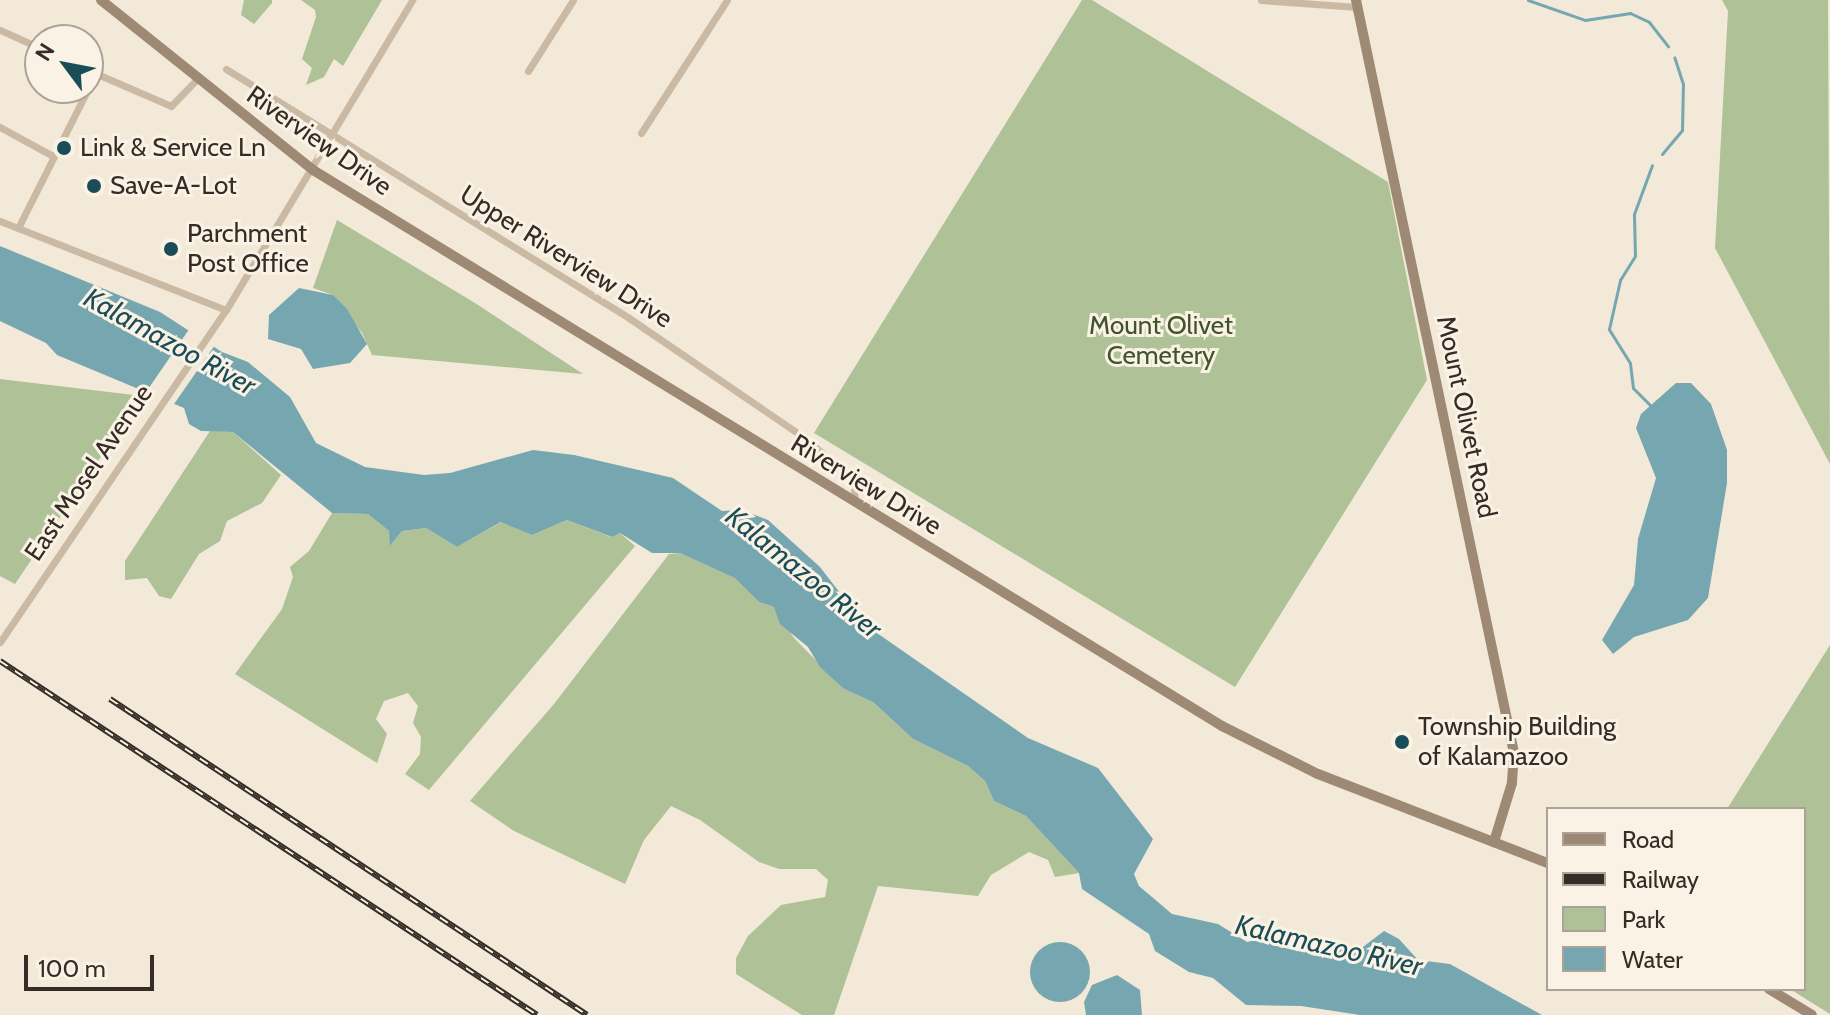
<!DOCTYPE html>
<html>
<head>
<meta charset="utf-8">
<style>
	body { margin:0 }
	#map { position:relative; width:1830px; height:1015px; overflow:hidden; background:#f2e9d8; font-family:Cabin,sans-serif }
	div>[style] { position:absolute }
	.green>* { inset:0; background:#aec197 }
	.water>* { inset:0; background:#76a7b0 }
	.round { border-radius:50% }
	.pier>* { inset:0; background:#f2e9d8 }
	.stream>* { height:3px; margin:-1.5px; padding:0 1.5px; transform-origin:1.5px; border-radius:1.5px; background:#76a7b0 }
	.street>* { height:7px; margin:-3.5px; padding:0 3.5px; transform-origin:3.5px; border-radius:3.5px; background:#cabaa3 }
	.secondary>* { height:10px; margin:-5px; padding:0 5px; transform-origin:5px; border-radius:5px; background:#9e8975 }
	.rail>* { height:6px; margin-top:-3px; transform-origin:0; background:repeating-linear-gradient(90deg,#faf2e4 0 9px,#352c26 0 18px); box-sizing:border-box; border-block:2px solid #352c26 }
	.dots>* { width:22px; height:22px; translate:-50% -50%; box-sizing:border-box; border:4px solid #faf2e4; border-radius:50% }
	span { translate:-50% -50%; white-space:nowrap; text-align:center; line-height:1.15; -webkit-text-stroke:6px #faf2e4; paint-order:stroke }
	.street-label { font-size:26px; color:#352c26 }
	.poi-label { font-size:26px; color:#352c26 }
	.left { translate:0 -50%; text-align:left }
	.park-label { font-size:26px; color:#3f5428 }
	.water-label { font-size:28px; color:#1a4d58; font-style:italic }
	.legend { position:absolute; left:1546px; top:807px; width:260px; height:184px; box-sizing:border-box; background:#faf2e4; border:2px solid #aba398; margin:0; padding:10px 14px; list-style:none; font-size:24px; color:#352c26 }
	.legend li { display:flex; align-items:center; gap:16px; height:40px }
	.legend b { width:40px; border:2px solid #aba398 }
	.north { position:absolute; left:24px; top:24px; width:80px; height:80px; box-sizing:border-box; background:#faf2e4; border:2px solid #aba398; border-radius:50%; rotate:302deg; font-size:22px; font-weight:700; line-height:32px; text-align:center; color:#352c26 }
	.north::after { content:''; display:block; margin:auto; width:28px; height:36px; background:#1a4d58; clip-path:polygon(50% 0,100% 100%,50% 72%,0 100%) }
	.scale { position:absolute; left:24px; top:955px; width:130px; height:36px; box-sizing:border-box; border:4px solid #352c26; border-top:0; padding-left:10px; font-size:24px; line-height:28px; white-space:nowrap; color:#352c26; -webkit-text-stroke:6px #faf2e4; paint-order:stroke }
</style>
</head>
<body>
<div id="map">
	<div class="green">
		<i style="clip-path:polygon(244px 0,272px 0,272px 3px,254px 24px,241px 15px)"></i>
		<i style="clip-path:polygon(301px 0,382px 0,343px 66px,334px 59px,324px 77px,306px 85px,312px 68px,302px 59px,316px 17px,315px 10px)"></i>
		<i style="clip-path:polygon(1082px 0,1092px 0,1388px 182px,1427px 380px,1235px 687px,814px 433px)"></i>
		<i style="clip-path:polygon(1722px 0,1828px 0,1830px 464px,1715px 248px,1728px 11px)"></i>
		<i style="clip-path:polygon(337px 220px,475px 303px,583px 374px,372px 355px,362px 333px,333px 295px,313px 288px)"></i>
		<i style="clip-path:polygon(0 379px,142px 396px,15px 584px,0 576px)"></i>
		<i style="clip-path:polygon(210px 431px,233px 432px,281px 475px,262px 503px,227px 521px,220px 541px,199px 554px,171px 599px,159px 596px,147px 578px,125px 580px,125px 561px)"></i>
		<i style="clip-path:polygon(332px 513px,368px 514px,389px 531px,391px 545px,402px 531px,426px 528px,457px 547px,502px 522px,532px 535px,567px 520px,611px 537px,620px 533px,635px 546px,429px 790px,405px 774px,420px 754px,421px 737px,413px 723px,418px 706px,408px 693px,384px 701px,376px 719px,387px 734px,377px 763px,235px 674px,282px 609px,293px 577px,290px 567px,309px 551px)"></i>
		<i style="clip-path:polygon(680px 553px,736px 578px,759px 602px,774px 607px,794px 638px,844px 689px,873px 702px,913px 739px,968px 766px,985px 781px,994px 801px,1026px 816px,1079px 873px,1055px 877px,1048px 860px,1029px 852px,991px 875px,978px 896px,878px 886px,834px 1015px,802px 1015px,736px 974px,736px 958px,748px 936px,781px 905px,825px 897px,828px 880px,816px 869px,779px 869px,759px 862px,700px 820px,671px 806px,644px 840px,625px 884px,514px 831px,470px 801px,554px 704px,669px 554px)"></i>
		<i style="clip-path:polygon(1830px 645px,1830px 1014px,1790px 989px,1804px 989px,1804px 809px,1727px 809px)"></i>
	</div>
	<div class="water">
		<i style="clip-path:polygon(0 246px,160px 312px,222px 352px,248px 362px,290px 397px,316px 443px,365px 467px,424px 475px,450px 473px,533px 450px,574px 455px,673px 478px,722px 511px,742px 510px,768px 520px,820px 567px,864px 624px,1028px 738px,1098px 768px,1153px 839px,1134px 874px,1139px 886px,1172px 914px,1218px 924px,1247px 942px,1269px 937px,1287px 943px,1314px 956px,1346px 945px,1355px 953px,1384px 931px,1399px 939px,1418px 960px,1450px 964px,1542px 1015px,1360px 1015px,1301px 1006px,1246px 1005px,1213px 978px,1189px 972px,1155px 951px,1149px 934px,1082px 889px,1079px 873px,1026px 816px,994px 801px,985px 781px,968px 766px,913px 739px,873px 702px,844px 689px,820px 667px,808px 647px,780px 624px,774px 607px,759px 602px,735px 578px,680px 553px,652px 553px,620px 533px,612px 537px,567px 520px,532px 535px,501px 522px,457px 547px,426px 528px,402px 531px,390px 546px,389px 531px,368px 514px,332px 513px,233px 432px,201px 431px,189px 424px,184px 408px,57px 355px,46px 343px,0 321px)"></i>
		<i style="clip-path:polygon(299px 288px,333px 295px,347px 309px,367px 344px,350px 363px,313px 369px,301px 349px,268px 339px,269px 315px)"></i>
		<i style="clip-path:polygon(1676px 383px,1691px 383px,1711px 404px,1727px 450px,1727px 483px,1708px 598px,1688px 620px,1634px 637px,1613px 654px,1602px 640px,1634px 585px,1638px 539px,1656px 478px,1636px 428px,1641px 414px)"></i>
		<i class="round" style="left:1030px;top:942px;width:60px;height:60px"></i>
		<i style="clip-path:polygon(1117px 975px,1140px 990px,1142px 1015px,1086px 1015px,1084px 1002px,1092px 985px)"></i>
	</div>
	<div class="pier">
		<i style="clip-path:polygon(190px 328px,215px 345px,172px 407px,144px 395px)"></i>
	</div>
	<div class="stream">
		<i style="left:1528px;top:0;width:60px;rotate:19.3deg"></i>
		<i style="left:1585px;top:20px;width:46px;rotate:-8.8deg"></i>
		<i style="left:1630px;top:13px;width:21px;rotate:25deg"></i>
		<i style="left:1649px;top:22px;width:31px;rotate:52deg"></i>
		<i style="left:1662px;top:154px;width:31px;rotate:-50deg"></i>
		<i style="left:1682px;top:130px;width:46px;rotate:-88.8deg"></i>
		<i style="left:1683px;top:84px;width:28px;rotate:-108deg"></i>
		<i style="left:1650px;top:405px;width:24px;rotate:-135deg"></i>
		<i style="left:1633px;top:388px;width:25px;rotate:-97deg"></i>
		<i style="left:1630px;top:363px;width:40px;rotate:-122deg"></i>
		<i style="left:1609px;top:329px;width:50px;rotate:-77.3deg"></i>
		<i style="left:1620px;top:280px;width:28px;rotate:-58deg"></i>
		<i style="left:1635px;top:256px;width:42px;rotate:-91.4deg"></i>
		<i style="left:1634px;top:214px;width:52px;rotate:-69.8deg"></i>
	</div>
	<div class="street">
		<i style="left:1261px;top:0;width:96px;rotate:4.2deg"></i>
		<i style="left:0;top:30px;width:44px;rotate:24.2deg"></i>
		<i style="left:226px;top:69px;width:474px;rotate:31.7deg"></i>
		<i style="left:629px;top:318px;width:206px;rotate:34.3deg"></i>
		<i style="left:799px;top:434px;width:70px;rotate:39.2deg"></i>
		<i style="left:853px;top:478px;width:25px;rotate:85deg"></i>
		<i style="left:88px;top:70px;width:90px;rotate:23.4deg"></i>
		<i style="left:171px;top:106px;width:37px;rotate:-46deg"></i>
		<i style="left:528px;top:71px;width:84px;rotate:-57.6deg"></i>
		<i style="left:0;top:127px;width:60px;rotate:28.7deg"></i>
		<i style="left:641px;top:133px;width:158px;rotate:-57.1deg"></i>
		<i style="left:0;top:221px;width:243px;rotate:21.5deg"></i>
		<i style="left:18px;top:228px;width:174px;rotate:-63.3deg"></i>
		<i style="left:0;top:642px;width:402px;rotate:-55.8deg"></i>
		<i style="left:226px;top:310px;width:362px;rotate:-59deg"></i>
	</div>
	<div class="secondary">
		<i style="left:101px;top:0;width:272px;rotate:38.7deg"></i>
		<i style="left:313px;top:170px;width:1066px;rotate:31.45deg"></i>
		<i style="left:1222px;top:726px;width:107px;rotate:26.6deg"></i>
		<i style="left:1318px;top:774px;width:247px;rotate:21.2deg"></i>
		<i style="left:1356px;top:0;width:769px;rotate:78.15deg"></i>
		<i style="left:1514px;top:753px;width:30px;rotate:94deg"></i>
		<i style="left:1512px;top:783px;width:62px;rotate:107deg"></i>
		<i style="left:1769px;top:989px;width:50px;rotate:31.2deg"></i>
	</div>
	<div class="rail">
		<i style="left:0;top:661px;width:643px;rotate:33.39deg"></i>
		<i style="left:110px;top:699px;width:572px;rotate:33.52deg"></i>
	</div>
	<div class="dots">
		<i style="left:64px;top:148px;background:#1a4d58"></i>
		<i style="left:94px;top:186px;background:#1a4d58"></i>
		<i style="left:171px;top:249px;background:#1a4d58"></i>
		<i style="left:1402px;top:742px;background:#1a4d58"></i>
	</div>
	<div class="street-label">
		<span style="left:319px;top:141px;rotate:35deg">Riverview Drive</span>
		<span style="left:566px;top:257px;rotate:32deg">Upper Riverview Drive</span>
		<span style="left:1466px;top:417px;rotate:78deg">Mount Olivet Road</span>
		<span style="left:89px;top:473px;rotate:-56deg">East Mosel Avenue</span>
		<span style="left:866px;top:485px;rotate:31deg">Riverview Drive</span>
	</div>
	<div class="poi-label">
		<span class="left" style="left:80px;top:148px">Link &amp; Service Ln</span>
		<span class="left" style="left:110px;top:186px">Save-A-Lot</span>
		<span class="left" style="left:187px;top:249px">Parchment<br>Post Office</span>
		<span class="left" style="left:1418px;top:742px">Township Building<br>of Kalamazoo</span>
	</div>
	<div class="park-label">
		<span style="left:1161px;top:341px">Mount Olivet<br>Cemetery</span>
	</div>
	<div class="water-label">
		<span style="left:170px;top:341px;rotate:29deg">Kalamazoo River</span>
		<span style="left:804px;top:572px;rotate:39deg">Kalamazoo River</span>
		<span style="left:1329px;top:945px;rotate:13deg">Kalamazoo River</span>
	</div>
	<ul class="legend">
	<li><b style="height:10px;background:#9e8975"></b>Road</li>
	<li><b style="height:10px;background:#352c26"></b>Railway</li>
	<li><b style="height:22px;background:#aec197"></b>Park</li>
	<li><b style="height:22px;background:#76a7b0"></b>Water</li>
	</ul>
	<div class="north">N</div>
	<div class="scale">100 m</div>
</div>
</body>
</html>
